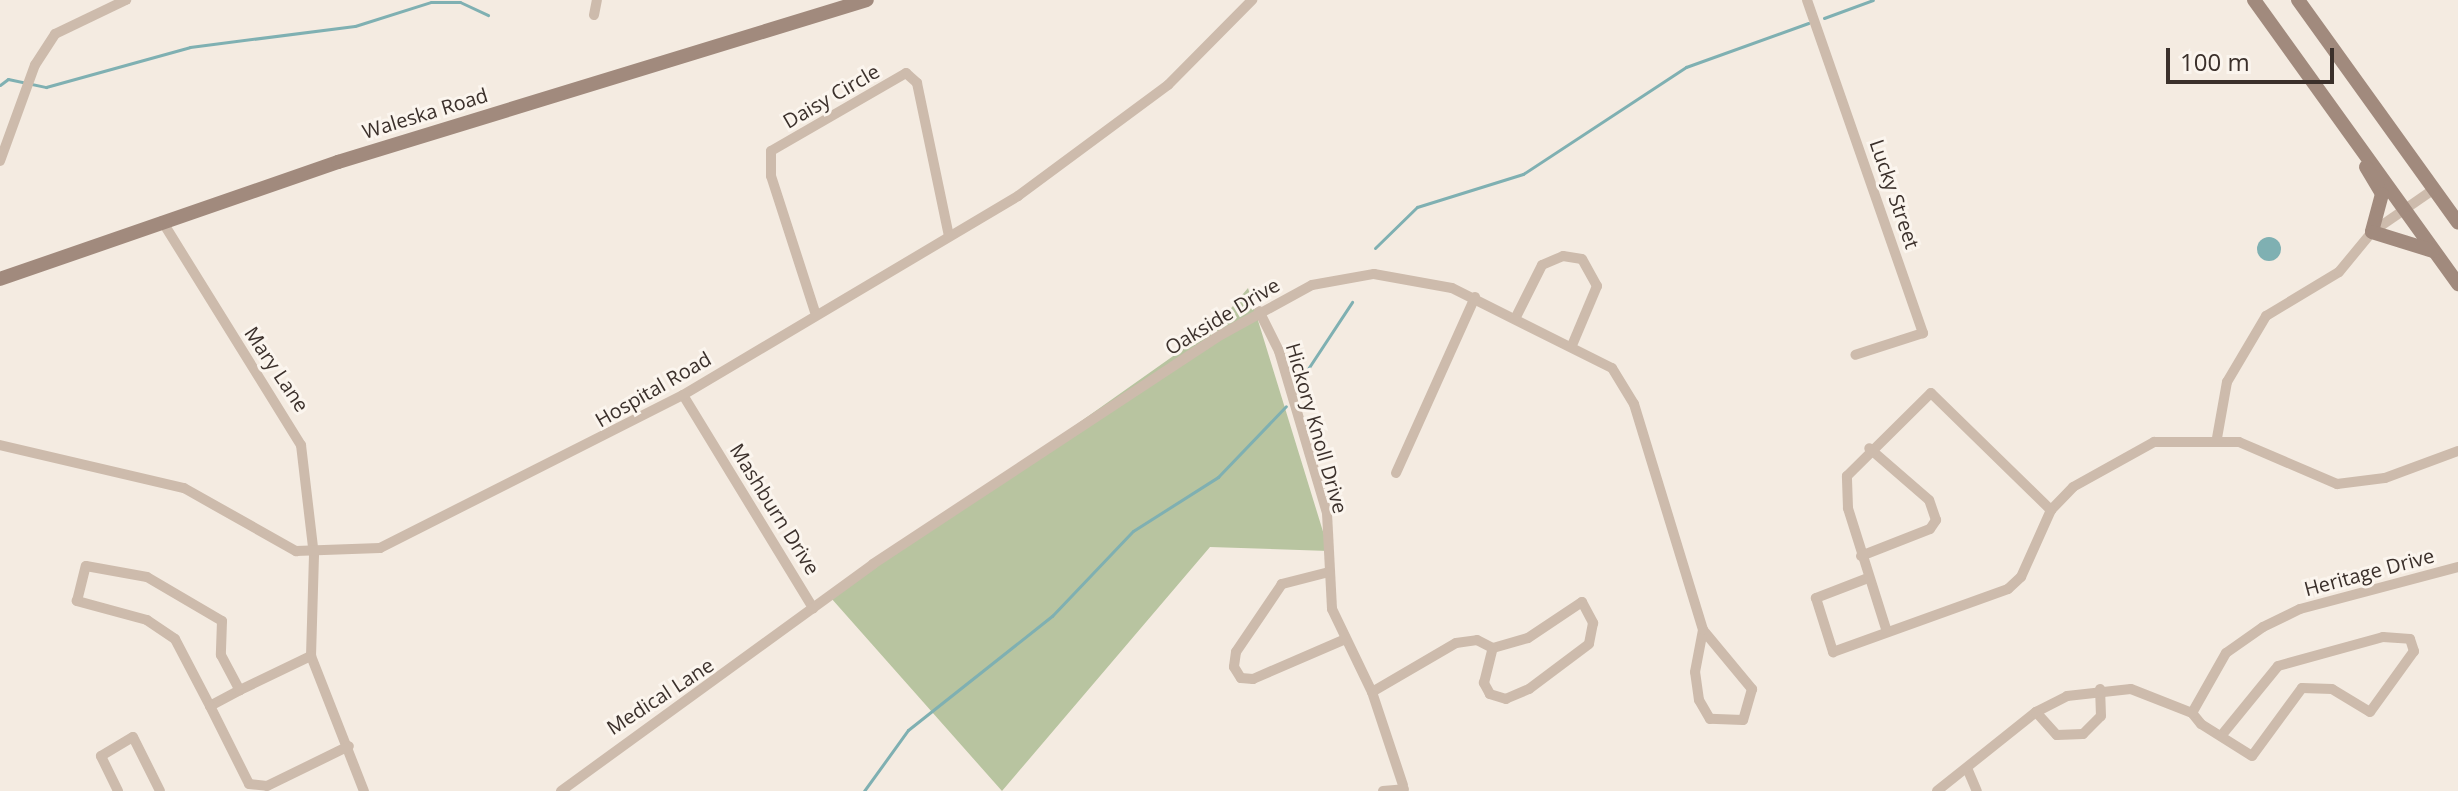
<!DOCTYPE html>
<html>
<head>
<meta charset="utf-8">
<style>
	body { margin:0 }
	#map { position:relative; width:2458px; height:791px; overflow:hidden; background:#f4ebe1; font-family:"Open Sans",sans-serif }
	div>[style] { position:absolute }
	.green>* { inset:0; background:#b8c4a0 }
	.water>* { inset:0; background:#7fb0b2 }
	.round { border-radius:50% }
	.stream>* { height:3px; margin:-1.5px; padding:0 1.5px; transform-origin:1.5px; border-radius:1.5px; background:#7fb0b2 }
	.street>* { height:10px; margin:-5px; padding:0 5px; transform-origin:5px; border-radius:5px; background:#cdbbac }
	.secondary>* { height:14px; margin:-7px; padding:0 7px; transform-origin:7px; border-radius:7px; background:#a18a7d }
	span { translate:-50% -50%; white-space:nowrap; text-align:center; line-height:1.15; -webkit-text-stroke:6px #fbf5ee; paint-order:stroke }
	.street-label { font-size:20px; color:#3b302b }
	.scale { position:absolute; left:2166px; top:48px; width:168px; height:36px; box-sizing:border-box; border:4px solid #3b302b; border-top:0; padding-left:10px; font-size:24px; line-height:28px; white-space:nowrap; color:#3b302b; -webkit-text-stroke:6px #fbf5ee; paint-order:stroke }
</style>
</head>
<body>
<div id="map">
	<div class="green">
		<i style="clip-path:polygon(1248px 288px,1329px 551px,1210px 547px,1002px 791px,831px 598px,1217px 325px)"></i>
	</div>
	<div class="water">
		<i class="round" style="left:2257px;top:237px;width:24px;height:24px"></i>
	</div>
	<div class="stream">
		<i style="left:1824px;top:18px;width:52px;rotate:-20.2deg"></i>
		<i style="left:0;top:85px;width:10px;rotate:-37deg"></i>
		<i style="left:8px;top:79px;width:39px;rotate:12deg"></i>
		<i style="left:46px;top:87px;width:149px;rotate:-15.5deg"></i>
		<i style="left:190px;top:47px;width:166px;rotate:-7.3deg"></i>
		<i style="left:355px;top:26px;width:80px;rotate:-17.5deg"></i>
		<i style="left:431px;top:2px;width:29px"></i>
		<i style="left:460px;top:2px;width:31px;rotate:25deg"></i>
		<i style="left:1375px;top:248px;width:59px;rotate:-44.3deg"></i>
		<i style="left:1417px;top:207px;width:111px;rotate:-17.3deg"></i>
		<i style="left:1523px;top:174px;width:195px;rotate:-33.3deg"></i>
		<i style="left:1686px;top:67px;width:130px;rotate:-19.8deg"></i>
		<i style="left:1296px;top:387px;width:102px;rotate:-56.6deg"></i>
		<i style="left:864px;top:791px;width:75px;rotate:-54.2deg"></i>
		<i style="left:908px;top:730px;width:184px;rotate:-38.4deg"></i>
		<i style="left:1052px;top:616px;width:117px;rotate:-46.4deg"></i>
		<i style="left:1133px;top:531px;width:101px;rotate:-32.4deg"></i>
		<i style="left:1218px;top:477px;width:98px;rotate:-46.2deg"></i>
	</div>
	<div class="street">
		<i style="left:1807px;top:0;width:353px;rotate:70.8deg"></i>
		<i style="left:1923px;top:333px;width:71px;rotate:162.1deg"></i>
		<i style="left:594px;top:15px;width:15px;rotate:-79deg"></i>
		<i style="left:0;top:161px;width:102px;rotate:-70deg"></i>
		<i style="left:35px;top:65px;width:37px;rotate:-57deg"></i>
		<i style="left:55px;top:34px;width:79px;rotate:-25.6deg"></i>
		<i style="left:162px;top:221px;width:264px;rotate:58.2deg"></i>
		<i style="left:301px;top:445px;width:111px;rotate:83.3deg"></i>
		<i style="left:314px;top:555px;width:101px;rotate:91.7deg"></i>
		<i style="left:311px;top:656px;width:145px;rotate:68.6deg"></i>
		<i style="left:1259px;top:311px;width:45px;rotate:63.4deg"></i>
		<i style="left:1279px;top:351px;width:169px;rotate:73.5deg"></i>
		<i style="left:1327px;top:513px;width:96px;rotate:87deg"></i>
		<i style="left:1332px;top:609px;width:92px;rotate:64.3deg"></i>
		<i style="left:1372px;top:692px;width:98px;rotate:71.6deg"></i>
		<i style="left:815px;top:312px;width:143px;rotate:-107.9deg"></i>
		<i style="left:771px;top:176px;width:25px;rotate:-90deg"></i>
		<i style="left:771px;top:151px;width:156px;rotate:-30deg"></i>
		<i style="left:906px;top:73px;width:15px;rotate:42deg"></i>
		<i style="left:917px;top:83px;width:156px;rotate:78.2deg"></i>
		<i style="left:1517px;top:315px;width:56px;rotate:-63.4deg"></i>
		<i style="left:1542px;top:265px;width:23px;rotate:-23deg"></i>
		<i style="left:1563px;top:256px;width:19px;rotate:9deg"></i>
		<i style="left:1582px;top:259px;width:31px;rotate:61deg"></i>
		<i style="left:1597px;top:286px;width:62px;rotate:112.8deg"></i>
		<i style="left:683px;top:395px;width:250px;rotate:58.6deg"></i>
		<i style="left:2217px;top:438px;width:57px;rotate:-79.9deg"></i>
		<i style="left:2227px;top:382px;width:77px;rotate:-59.4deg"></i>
		<i style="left:2266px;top:316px;width:85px;rotate:-31.1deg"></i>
		<i style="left:2339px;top:272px;width:52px;rotate:-50.5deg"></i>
		<i style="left:2372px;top:232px;width:75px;rotate:-34.7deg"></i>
		<i style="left:0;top:445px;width:189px;rotate:13.2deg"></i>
		<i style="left:184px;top:488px;width:129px;rotate:29.4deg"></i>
		<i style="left:296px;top:551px;width:84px;rotate:-2deg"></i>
		<i style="left:380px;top:548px;width:339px;rotate:-26.8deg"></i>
		<i style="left:683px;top:395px;width:390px;rotate:-30.7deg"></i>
		<i style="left:1018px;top:196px;width:187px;rotate:-36.5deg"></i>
		<i style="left:1168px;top:85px;width:120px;rotate:-45.3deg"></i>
		<i style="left:1396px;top:473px;width:193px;rotate:-65.8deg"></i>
		<i style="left:1861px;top:556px;width:74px;rotate:-21.4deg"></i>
		<i style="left:1930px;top:529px;width:11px;rotate:-56deg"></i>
		<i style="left:1936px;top:520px;width:21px;rotate:-109deg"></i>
		<i style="left:1929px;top:500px;width:79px;rotate:-139.1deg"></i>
		<i style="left:1329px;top:572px;width:49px;rotate:165.7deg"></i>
		<i style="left:1282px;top:584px;width:82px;rotate:124.1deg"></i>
		<i style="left:1236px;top:652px;width:15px;rotate:98deg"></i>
		<i style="left:1234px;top:667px;width:13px;rotate:58deg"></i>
		<i style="left:1241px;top:678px;width:12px;rotate:5deg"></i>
		<i style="left:1253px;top:679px;width:98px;rotate:-23.4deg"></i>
		<i style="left:1868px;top:578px;width:56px;rotate:159deg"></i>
		<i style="left:1816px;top:598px;width:57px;rotate:72.5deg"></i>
		<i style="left:1833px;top:652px;width:186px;rotate:-19.8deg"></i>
		<i style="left:2008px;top:589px;width:18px;rotate:-43deg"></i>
		<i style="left:2021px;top:577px;width:73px;rotate:-65.9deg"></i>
		<i style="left:2051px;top:510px;width:32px;rotate:-46deg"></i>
		<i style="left:2073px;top:487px;width:93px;rotate:-29.1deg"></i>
		<i style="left:2154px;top:442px;width:85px"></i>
		<i style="left:2239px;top:442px;width:107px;rotate:23.2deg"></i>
		<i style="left:2337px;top:484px;width:48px;rotate:-7.1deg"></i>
		<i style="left:2385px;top:478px;width:78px;rotate:-20.3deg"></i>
		<i style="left:1582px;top:602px;width:24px;rotate:62deg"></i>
		<i style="left:1593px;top:623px;width:21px;rotate:101deg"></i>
		<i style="left:1589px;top:644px;width:75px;rotate:143.1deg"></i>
		<i style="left:1529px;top:689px;width:25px;rotate:157deg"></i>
		<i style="left:1506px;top:699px;width:17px;rotate:-163deg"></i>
		<i style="left:1490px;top:694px;width:13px;rotate:-119deg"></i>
		<i style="left:1484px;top:683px;width:36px;rotate:-76deg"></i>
		<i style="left:1493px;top:648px;width:36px;rotate:-16deg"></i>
		<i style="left:1528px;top:638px;width:65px;rotate:-33.7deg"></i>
		<i style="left:1703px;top:630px;width:77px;rotate:50.3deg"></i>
		<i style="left:1752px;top:689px;width:32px;rotate:106deg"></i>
		<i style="left:1743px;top:720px;width:33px;rotate:-178deg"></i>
		<i style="left:1710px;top:719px;width:22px;rotate:-120deg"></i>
		<i style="left:1699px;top:700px;width:28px;rotate:-98deg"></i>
		<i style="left:1695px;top:672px;width:43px;rotate:-79.2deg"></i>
		<i style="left:1887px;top:632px;width:130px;rotate:-107.5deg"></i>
		<i style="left:1848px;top:508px;width:32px;rotate:-92deg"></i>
		<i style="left:1847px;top:476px;width:118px;rotate:-44.7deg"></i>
		<i style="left:1931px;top:393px;width:168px;rotate:44.3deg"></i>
		<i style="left:240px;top:690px;width:34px;rotate:152deg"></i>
		<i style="left:210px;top:706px;width:76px;rotate:-117.6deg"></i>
		<i style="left:175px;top:639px;width:34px;rotate:-146deg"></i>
		<i style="left:147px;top:620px;width:73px;rotate:-164.8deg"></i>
		<i style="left:77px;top:601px;width:36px;rotate:-76deg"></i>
		<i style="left:86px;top:566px;width:62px;rotate:10.2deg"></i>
		<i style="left:147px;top:577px;width:87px;rotate:30.4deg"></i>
		<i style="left:222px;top:621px;width:34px;rotate:92deg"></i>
		<i style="left:221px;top:655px;width:40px;rotate:62deg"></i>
		<i style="left:240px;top:690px;width:79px;rotate:-25.6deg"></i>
		<i style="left:1372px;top:692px;width:97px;rotate:-30.3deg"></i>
		<i style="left:1456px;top:643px;width:21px;rotate:-8deg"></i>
		<i style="left:1477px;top:640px;width:18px;rotate:27deg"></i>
		<i style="left:210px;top:706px;width:87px;rotate:63.4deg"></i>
		<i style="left:249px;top:784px;width:18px;rotate:6deg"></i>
		<i style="left:267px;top:786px;width:91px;rotate:-26deg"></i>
		<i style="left:2036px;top:712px;width:31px;rotate:48deg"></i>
		<i style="left:2057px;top:735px;width:26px;rotate:-2deg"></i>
		<i style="left:2083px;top:734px;width:25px;rotate:-45deg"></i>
		<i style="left:2101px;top:716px;width:27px;rotate:-92deg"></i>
		<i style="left:2221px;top:736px;width:90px;rotate:-50.8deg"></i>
		<i style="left:2278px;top:666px;width:109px;rotate:-15.4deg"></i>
		<i style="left:2383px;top:637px;width:27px;rotate:4deg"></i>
		<i style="left:2410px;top:639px;width:13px;rotate:72deg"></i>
		<i style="left:2414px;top:651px;width:75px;rotate:125.8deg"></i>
		<i style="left:2370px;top:712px;width:44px;rotate:-148.8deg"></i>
		<i style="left:2332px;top:689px;width:30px;rotate:-178deg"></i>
		<i style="left:2302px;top:688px;width:84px;rotate:126.3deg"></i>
		<i style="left:2252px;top:756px;width:60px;rotate:-147.9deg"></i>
		<i style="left:2201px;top:724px;width:14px;rotate:-129deg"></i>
		<i style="left:2192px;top:713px;width:69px;rotate:-60.5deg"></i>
		<i style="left:2226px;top:653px;width:45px;rotate:-35.1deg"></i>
		<i style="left:2263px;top:627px;width:41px;rotate:-25.9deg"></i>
		<i style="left:2300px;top:609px;width:163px;rotate:-14.9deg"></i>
		<i style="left:1967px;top:768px;width:25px;rotate:67deg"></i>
		<i style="left:118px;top:791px;width:39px;rotate:-116deg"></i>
		<i style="left:101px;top:756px;width:37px;rotate:-31deg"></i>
		<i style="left:133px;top:737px;width:60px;rotate:63.4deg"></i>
		<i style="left:561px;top:791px;width:386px;rotate:-36deg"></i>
		<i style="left:873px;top:564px;width:412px;rotate:-33.4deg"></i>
		<i style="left:1217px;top:337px;width:108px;rotate:-28.7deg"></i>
		<i style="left:1312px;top:285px;width:63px;rotate:-10.1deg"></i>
		<i style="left:1374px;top:274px;width:79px;rotate:10.2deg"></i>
		<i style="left:1452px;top:288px;width:179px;rotate:26.6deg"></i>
		<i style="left:1612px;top:368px;width:42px;rotate:58.6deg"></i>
		<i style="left:1634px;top:404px;width:236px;rotate:73deg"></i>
		<i style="left:1383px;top:791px;width:21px;rotate:-5deg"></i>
		<i style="left:1937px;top:791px;width:127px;rotate:-38.6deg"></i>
		<i style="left:2036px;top:712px;width:35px;rotate:-27deg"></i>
		<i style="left:2067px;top:696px;width:64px;rotate:-6.2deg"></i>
		<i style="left:2131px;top:689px;width:66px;rotate:21.5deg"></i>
	</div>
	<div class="secondary">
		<i style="left:2254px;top:0;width:350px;rotate:54.3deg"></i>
		<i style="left:2298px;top:0;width:274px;rotate:54.3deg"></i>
		<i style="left:2366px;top:167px;width:31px;rotate:59deg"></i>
		<i style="left:2382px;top:194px;width:39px;rotate:105deg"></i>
		<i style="left:2372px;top:232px;width:64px;rotate:17.3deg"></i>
		<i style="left:0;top:279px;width:358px;rotate:-19.1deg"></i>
		<i style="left:338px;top:162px;width:553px;rotate:-17.03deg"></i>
	</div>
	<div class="street-label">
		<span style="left:831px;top:96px;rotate:-30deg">Daisy Circle</span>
		<span style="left:425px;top:113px;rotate:-17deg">Waleska Road</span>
		<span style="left:1895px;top:194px;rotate:71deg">Lucky Street</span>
		<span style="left:1222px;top:316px;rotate:-31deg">Oakside Drive</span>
		<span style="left:277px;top:369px;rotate:56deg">Mary Lane</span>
		<span style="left:653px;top:389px;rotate:-30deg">Hospital Road</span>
		<span style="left:1317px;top:428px;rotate:74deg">Hickory Knoll Drive</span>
		<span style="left:775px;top:509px;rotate:58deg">Mashburn Drive</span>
		<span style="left:2369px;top:572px;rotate:-15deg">Heritage Drive</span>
		<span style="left:660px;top:696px;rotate:-33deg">Medical Lane</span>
	</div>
	<div class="scale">100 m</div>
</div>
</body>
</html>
